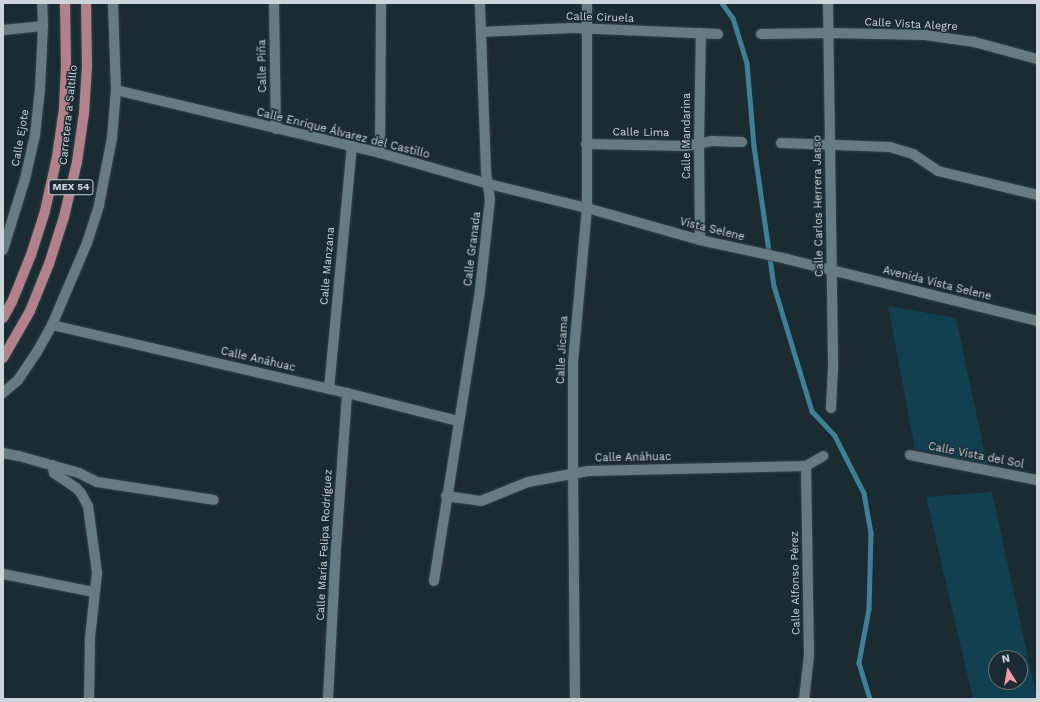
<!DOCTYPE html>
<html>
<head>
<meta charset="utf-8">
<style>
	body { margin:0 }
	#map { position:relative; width:1040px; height:702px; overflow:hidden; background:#1a2c32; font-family:"Work Sans",sans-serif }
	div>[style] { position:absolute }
	.green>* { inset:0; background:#114150 }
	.stream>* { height:4.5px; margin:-2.25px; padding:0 2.25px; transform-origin:2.25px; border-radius:2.25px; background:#3e8197 }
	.roads { filter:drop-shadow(0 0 1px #38464c) drop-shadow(0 0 1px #38464c) }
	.minor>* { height:10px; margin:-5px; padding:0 5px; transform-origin:5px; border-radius:5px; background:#677b82 }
	.tertiary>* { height:10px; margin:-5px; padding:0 5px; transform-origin:5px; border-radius:5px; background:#677b82 }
	.primary>* { height:10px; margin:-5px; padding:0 5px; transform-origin:5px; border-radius:5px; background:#b3818c }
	span { translate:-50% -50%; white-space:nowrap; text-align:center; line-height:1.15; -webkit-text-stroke:3px #1a2c32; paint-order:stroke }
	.shield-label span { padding:1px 3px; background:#1a2c32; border:1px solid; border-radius:3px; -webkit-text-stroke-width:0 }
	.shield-label { font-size:10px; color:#cbd5da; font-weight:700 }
	.street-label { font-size:11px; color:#cbd5da }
	.frame { position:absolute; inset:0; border:4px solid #cbd5da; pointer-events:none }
	.north { position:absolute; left:988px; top:650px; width:40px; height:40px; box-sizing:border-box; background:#1a2c32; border:1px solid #617075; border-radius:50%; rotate:349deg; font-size:11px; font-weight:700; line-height:16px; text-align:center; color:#cbd5da }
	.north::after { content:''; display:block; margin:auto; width:14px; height:18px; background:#f49aa6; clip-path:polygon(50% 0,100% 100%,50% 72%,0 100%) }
</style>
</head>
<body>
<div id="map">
	<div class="green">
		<i style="clip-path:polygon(888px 306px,956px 318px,987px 464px,915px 449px)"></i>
		<i style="clip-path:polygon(evenodd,992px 492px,1037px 699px,973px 699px,926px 497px,992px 492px,996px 658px,1020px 658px,1020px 682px,996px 682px,996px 658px)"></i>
	</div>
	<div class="stream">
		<i style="left:722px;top:3px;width:19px;rotate:54deg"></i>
		<i style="left:733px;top:18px;width:47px;rotate:72.7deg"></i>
		<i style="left:747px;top:63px;width:83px;rotate:85.2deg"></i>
		<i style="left:754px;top:146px;width:141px;rotate:81.9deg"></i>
		<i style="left:774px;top:286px;width:131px;rotate:73.1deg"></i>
		<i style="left:812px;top:411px;width:34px;rotate:47deg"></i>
		<i style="left:835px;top:436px;width:64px;rotate:63deg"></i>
		<i style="left:864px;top:493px;width:41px;rotate:80.1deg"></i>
		<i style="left:871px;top:533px;width:76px;rotate:91.5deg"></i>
		<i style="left:869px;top:609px;width:55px;rotate:100.5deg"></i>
		<i style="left:859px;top:663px;width:38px;rotate:73deg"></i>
	</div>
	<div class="roads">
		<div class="minor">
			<i style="left:274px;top:3px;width:126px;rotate:89.1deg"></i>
			<i style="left:828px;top:3px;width:365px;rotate:89.2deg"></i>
			<i style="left:833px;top:368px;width:40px;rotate:92.9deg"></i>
			<i style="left:3px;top:30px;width:40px;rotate:-5.7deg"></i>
			<i style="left:481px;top:32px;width:92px;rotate:-2.5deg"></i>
			<i style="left:573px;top:28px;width:145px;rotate:2.4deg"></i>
			<i style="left:761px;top:34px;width:68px;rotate:-0.8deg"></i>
			<i style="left:829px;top:33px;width:96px;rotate:1.2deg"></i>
			<i style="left:925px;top:35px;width:49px;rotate:8.1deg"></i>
			<i style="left:974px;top:42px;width:65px;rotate:15.1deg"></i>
			<i style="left:781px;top:143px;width:109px;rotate:2.1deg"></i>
			<i style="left:890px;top:147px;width:24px;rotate:17deg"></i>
			<i style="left:913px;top:154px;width:30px;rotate:34deg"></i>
			<i style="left:938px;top:171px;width:102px;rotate:13.6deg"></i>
			<i style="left:586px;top:144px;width:100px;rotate:1.1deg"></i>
			<i style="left:686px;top:146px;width:26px;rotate:-11deg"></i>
			<i style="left:712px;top:141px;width:30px;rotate:2deg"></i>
			<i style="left:380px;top:153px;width:150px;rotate:-89.6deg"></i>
			<i style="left:587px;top:208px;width:205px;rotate:-90deg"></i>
			<i style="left:700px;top:240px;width:97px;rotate:-90.6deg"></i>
			<i style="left:699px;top:143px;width:110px;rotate:-89deg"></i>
			<i style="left:3px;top:250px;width:74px;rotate:-72.8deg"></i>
			<i style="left:25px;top:179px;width:45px;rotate:-77.2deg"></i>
			<i style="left:35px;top:135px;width:46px;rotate:-83.8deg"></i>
			<i style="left:40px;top:89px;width:63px;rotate:-87.3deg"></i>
			<i style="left:43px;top:26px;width:23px;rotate:-92deg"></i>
			<i style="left:52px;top:325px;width:303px;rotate:13deg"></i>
			<i style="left:347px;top:393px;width:114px;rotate:14.2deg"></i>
			<i style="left:329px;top:389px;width:244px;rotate:-84.6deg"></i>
			<i style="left:3px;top:453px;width:16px;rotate:11deg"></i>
			<i style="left:19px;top:456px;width:62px;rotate:15.8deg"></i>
			<i style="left:79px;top:473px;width:20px;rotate:27deg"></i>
			<i style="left:97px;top:482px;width:118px;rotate:8.7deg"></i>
			<i style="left:910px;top:455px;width:129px;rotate:11.1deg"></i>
			<i style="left:52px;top:465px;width:8px;rotate:76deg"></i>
			<i style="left:54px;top:473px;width:27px;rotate:34deg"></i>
			<i style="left:76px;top:488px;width:7px;rotate:45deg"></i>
			<i style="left:81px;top:493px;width:15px;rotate:62deg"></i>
			<i style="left:88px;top:506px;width:68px;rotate:82.3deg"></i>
			<i style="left:97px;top:573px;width:64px;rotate:96.2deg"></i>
			<i style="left:90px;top:637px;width:62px;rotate:90.9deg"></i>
			<i style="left:446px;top:496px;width:35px;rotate:8deg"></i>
			<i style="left:481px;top:501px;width:51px;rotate:-22deg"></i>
			<i style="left:528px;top:482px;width:61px;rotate:-10.4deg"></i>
			<i style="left:588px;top:471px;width:218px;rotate:-1.3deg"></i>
			<i style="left:806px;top:466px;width:20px;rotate:-30deg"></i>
			<i style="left:3px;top:574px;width:93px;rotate:11.2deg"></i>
			<i style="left:434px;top:581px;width:295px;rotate:-81deg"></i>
			<i style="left:480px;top:290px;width:91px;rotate:-83.7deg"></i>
			<i style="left:490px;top:200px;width:30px;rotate:-98deg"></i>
			<i style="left:486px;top:170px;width:167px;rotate:-92.1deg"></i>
			<i style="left:328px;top:699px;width:151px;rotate:-87deg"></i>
			<i style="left:336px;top:548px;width:155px;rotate:-85.9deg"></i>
			<i style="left:804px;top:699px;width:43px;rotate:-83.4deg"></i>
			<i style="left:809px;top:656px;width:190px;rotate:-90.9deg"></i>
		</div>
		<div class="tertiary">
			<i style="left:116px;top:90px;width:271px;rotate:13.4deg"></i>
			<i style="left:380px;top:153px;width:113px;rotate:15.9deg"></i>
			<i style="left:489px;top:184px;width:101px;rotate:13.8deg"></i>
			<i style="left:587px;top:208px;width:117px;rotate:15.8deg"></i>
			<i style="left:700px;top:240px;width:89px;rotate:12.3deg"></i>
			<i style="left:787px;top:259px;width:258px;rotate:13.9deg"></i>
			<i style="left:3px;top:393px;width:20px;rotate:-41deg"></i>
			<i style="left:18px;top:380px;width:34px;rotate:-56deg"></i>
			<i style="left:37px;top:352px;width:31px;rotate:-61deg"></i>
			<i style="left:52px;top:325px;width:89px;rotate:-66.9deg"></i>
			<i style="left:87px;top:243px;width:40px;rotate:-72deg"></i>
			<i style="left:99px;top:205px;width:68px;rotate:-79deg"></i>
			<i style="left:112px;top:138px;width:48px;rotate:-85.2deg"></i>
			<i style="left:116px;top:90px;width:87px;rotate:-92deg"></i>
			<i style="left:575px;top:699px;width:226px;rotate:-90.5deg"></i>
			<i style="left:573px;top:473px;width:111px;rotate:-90deg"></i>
			<i style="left:573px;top:362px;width:155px;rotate:-84.8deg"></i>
		</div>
		<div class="primary">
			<i style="left:3px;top:318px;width:18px;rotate:-61deg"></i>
			<i style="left:12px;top:302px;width:51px;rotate:-68deg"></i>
			<i style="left:31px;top:255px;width:46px;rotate:-72.3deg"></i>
			<i style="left:45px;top:211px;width:55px;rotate:-77.5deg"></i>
			<i style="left:57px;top:157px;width:49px;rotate:-81.7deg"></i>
			<i style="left:64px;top:109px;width:43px;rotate:-87.3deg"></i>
			<i style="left:66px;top:66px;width:63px;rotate:-90.9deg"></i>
			<i style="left:3px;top:358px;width:54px;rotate:-60.1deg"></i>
			<i style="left:30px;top:311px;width:51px;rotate:-68deg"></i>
			<i style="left:49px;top:264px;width:49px;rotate:-72.3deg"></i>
			<i style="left:64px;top:217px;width:57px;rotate:-76.7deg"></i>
			<i style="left:77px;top:162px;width:49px;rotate:-81.9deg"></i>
			<i style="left:84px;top:113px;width:46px;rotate:-86.3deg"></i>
			<i style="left:87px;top:67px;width:64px;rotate:-90.9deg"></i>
		</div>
	</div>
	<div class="shield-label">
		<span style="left:71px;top:187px">MEX 54</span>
	</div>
	<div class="street-label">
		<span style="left:600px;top:18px;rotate:2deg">Calle Ciruela</span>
		<span style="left:911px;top:25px;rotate:3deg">Calle Vista Alegre</span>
		<span style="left:263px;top:66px;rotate:-91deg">Calle Piña</span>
		<span style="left:69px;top:115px;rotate:-84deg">Carretera a Saltillo</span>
		<span style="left:641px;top:133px;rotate:1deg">Calle Lima</span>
		<span style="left:343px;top:134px;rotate:14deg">Calle Enrique Álvarez del Castillo</span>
		<span style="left:687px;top:136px;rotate:-90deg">Calle Mandarina</span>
		<span style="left:21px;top:138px;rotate:-80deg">Calle Ejote</span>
		<span style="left:819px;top:206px;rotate:-91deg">Calle Carlos Herrera Jasso</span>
		<span style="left:712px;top:230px;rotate:14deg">Vista Selene</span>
		<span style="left:473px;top:249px;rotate:-83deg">Calle Granada</span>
		<span style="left:328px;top:266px;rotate:-85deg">Calle Manzana</span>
		<span style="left:937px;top:284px;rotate:14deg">Avenida Vista Selene</span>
		<span style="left:563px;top:350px;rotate:-87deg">Calle Jícama</span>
		<span style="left:258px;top:360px;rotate:13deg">Calle Anáhuac</span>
		<span style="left:976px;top:456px;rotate:11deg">Calle Vista del Sol</span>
		<span style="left:633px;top:458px;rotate:-1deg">Calle Anáhuac</span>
		<span style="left:325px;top:545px;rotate:-87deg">Calle María Felipa Rodríguez</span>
		<span style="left:796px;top:583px;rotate:-91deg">Calle Alfonso Pérez</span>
	</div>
	<div class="frame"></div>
	<div class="north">N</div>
</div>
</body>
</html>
